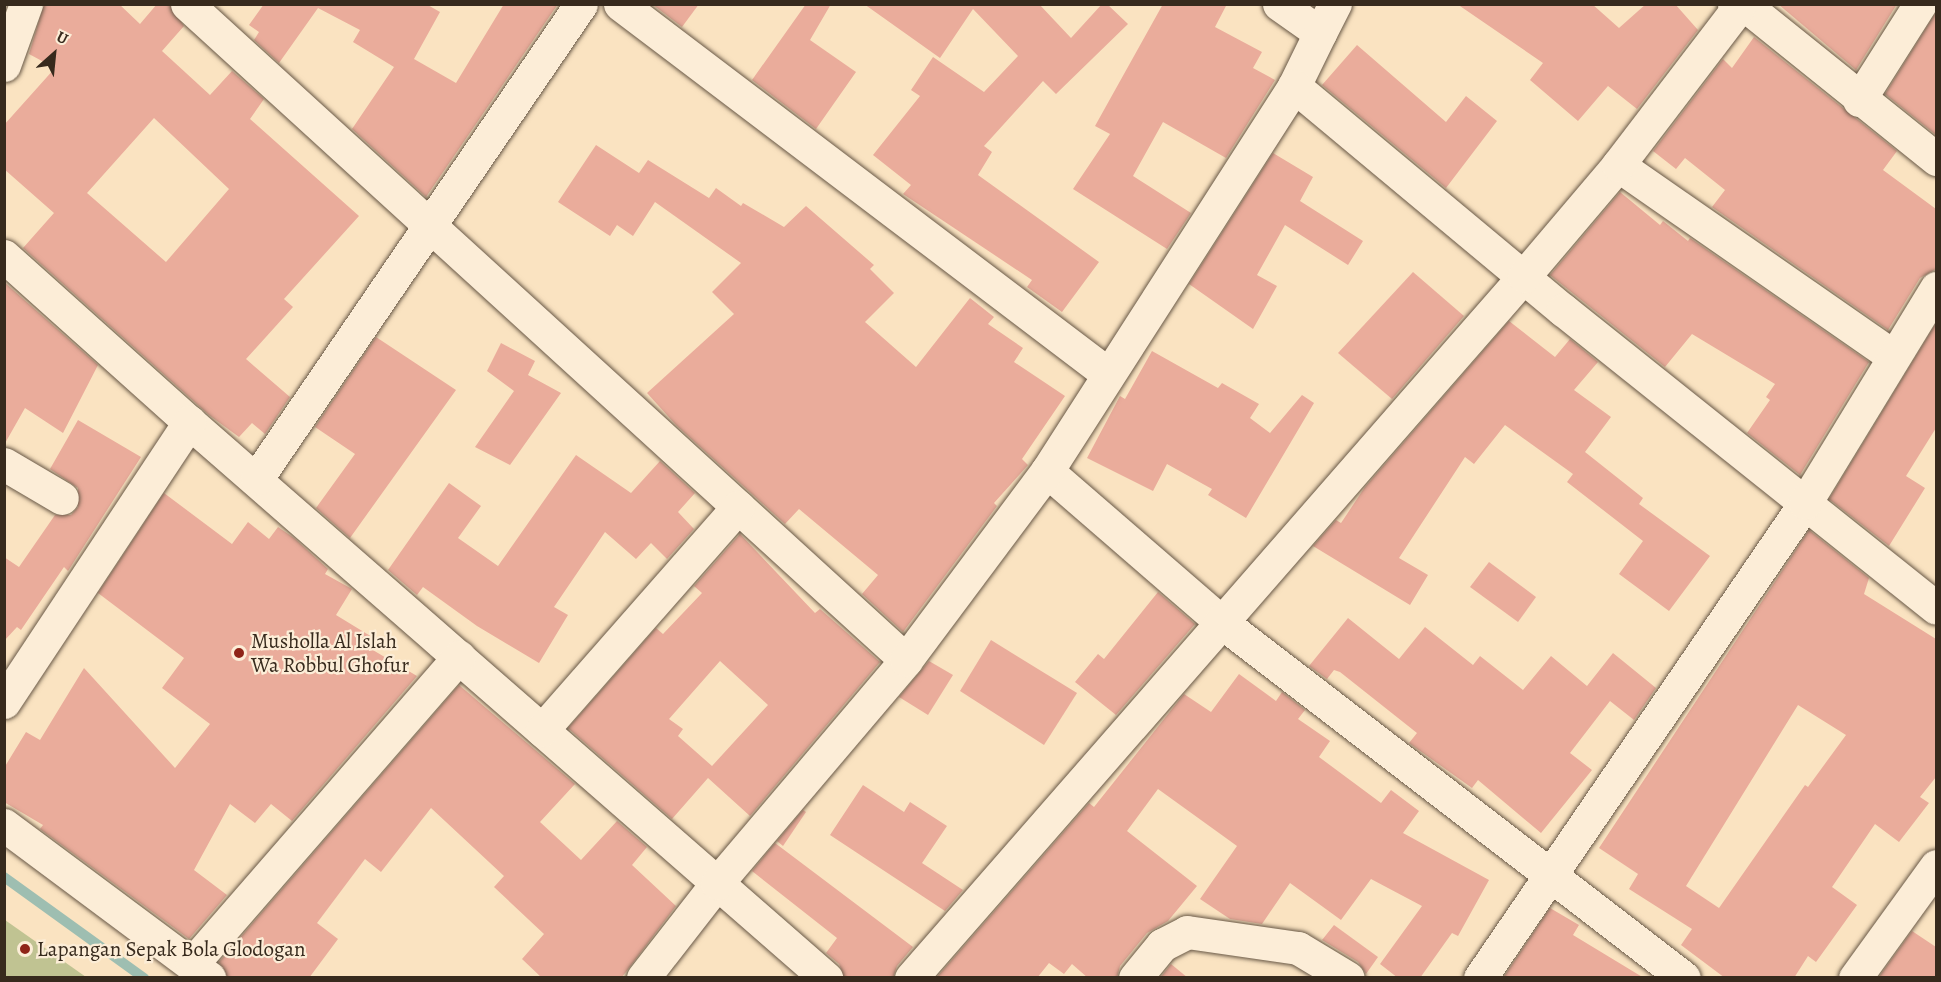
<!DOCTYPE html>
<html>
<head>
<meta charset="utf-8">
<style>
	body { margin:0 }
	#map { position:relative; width:1941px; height:982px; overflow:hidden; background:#fae3c1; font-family:Alegreya,serif }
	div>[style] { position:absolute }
	.green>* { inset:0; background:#c0c392 }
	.stream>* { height:10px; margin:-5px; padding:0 5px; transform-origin:5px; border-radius:5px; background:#9ebeb1 }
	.building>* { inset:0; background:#eaac9b }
	.roads { filter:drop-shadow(0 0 2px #685846) drop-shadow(0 0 2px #685846) }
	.street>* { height:33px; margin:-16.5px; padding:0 16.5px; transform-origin:16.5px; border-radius:16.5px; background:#fcedd7 }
	.secondary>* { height:33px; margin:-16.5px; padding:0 16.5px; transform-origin:16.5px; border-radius:16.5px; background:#fcedd7 }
	.dots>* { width:16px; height:16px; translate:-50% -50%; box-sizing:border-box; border:3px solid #fcedd7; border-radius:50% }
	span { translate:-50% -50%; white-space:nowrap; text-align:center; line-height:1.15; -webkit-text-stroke:4.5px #fcedd7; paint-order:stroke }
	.poi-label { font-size:21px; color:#372a1d }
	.left { translate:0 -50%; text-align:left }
	.frame { position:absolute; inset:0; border:6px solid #372a1d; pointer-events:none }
	.north { position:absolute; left:24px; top:24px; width:60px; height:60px; -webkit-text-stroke:4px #fcedd7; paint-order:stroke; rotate:27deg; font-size:16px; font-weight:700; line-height:24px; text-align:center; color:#372a1d }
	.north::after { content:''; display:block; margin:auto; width:21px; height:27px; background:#372a1d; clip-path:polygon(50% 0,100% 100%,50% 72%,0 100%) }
</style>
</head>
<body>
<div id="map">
	<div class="green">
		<i style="clip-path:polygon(4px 920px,5px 920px,86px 977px,5px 977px)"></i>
	</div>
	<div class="stream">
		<i style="left:4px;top:877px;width:173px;rotate:35.8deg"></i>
	</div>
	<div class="building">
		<i style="clip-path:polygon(evenodd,44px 4px,119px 4px,140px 24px,157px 4px,169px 4px,184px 26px,162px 51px,210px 95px,232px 71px,264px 99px,250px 119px,359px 216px,284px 299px,293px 307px,246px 359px,290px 397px,265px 434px,252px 423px,239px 437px,209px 415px,23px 248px,54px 213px,4px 169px,4px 125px,55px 68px,29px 54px,44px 4px,154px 118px,229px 189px,166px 262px,87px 193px,154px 118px)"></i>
		<i style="clip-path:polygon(264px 4px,426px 4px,440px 12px,414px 59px,456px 83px,504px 4px,558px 4px,426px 197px,352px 129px,394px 67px,353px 42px,360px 30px,318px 8px,279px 63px,254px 40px,259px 32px,249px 25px)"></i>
		<i style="clip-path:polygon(652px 4px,699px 4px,682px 27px)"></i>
		<i style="clip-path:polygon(806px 4px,831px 4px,810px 40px,856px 72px,816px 129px,752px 80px)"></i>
		<i style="clip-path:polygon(864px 4px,1039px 4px,1071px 38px,1102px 4px,1107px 4px,1128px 24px,1056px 94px,1043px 81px,984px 146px,992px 152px,978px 175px,1099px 262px,1062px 312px,1027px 287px,1032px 280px,903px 194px,911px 185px,873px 155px,920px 96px,911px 90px,933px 57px,984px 92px,1018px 56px,973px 9px,940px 58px)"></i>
		<i style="clip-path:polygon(1163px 4px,1227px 4px,1215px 27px,1262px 52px,1253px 68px,1275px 80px,1226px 158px,1163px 122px,1133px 176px,1191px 213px,1167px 249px,1073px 189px,1110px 134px,1095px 126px)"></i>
		<i style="clip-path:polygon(1457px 4px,1592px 4px,1619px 28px,1646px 4px,1675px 4px,1698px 30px,1637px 109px,1608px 86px,1578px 121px,1530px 80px,1543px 63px)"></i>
		<i style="clip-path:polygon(1778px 4px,1897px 4px,1856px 70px)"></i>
		<i style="clip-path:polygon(1936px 12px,1936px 135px,1885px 94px)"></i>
		<i style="clip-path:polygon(1754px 37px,1897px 151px,1883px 170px,1936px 209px,1936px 269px,1920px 278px,1888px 330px,1712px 207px,1725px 190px,1685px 158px,1676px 169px,1653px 151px,1723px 59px,1732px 68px)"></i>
		<i style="clip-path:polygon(1357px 45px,1446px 122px,1466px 96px,1497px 121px,1446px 188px,1322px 85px)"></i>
		<i style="clip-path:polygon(596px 145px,639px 173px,648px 160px,709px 198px,716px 188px,741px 206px,743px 203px,784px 227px,806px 206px,874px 265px,870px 269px,894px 293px,865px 322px,916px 367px,970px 298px,994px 317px,988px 324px,1023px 348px,1014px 362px,1065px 396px,1022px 459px,1028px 465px,994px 503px,997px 506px,903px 632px,862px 594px,878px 575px,799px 509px,785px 524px,676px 425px,647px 393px,734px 314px,712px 292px,741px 263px,655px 202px,633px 236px,617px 225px,610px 236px,558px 202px)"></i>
		<i style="clip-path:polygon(1273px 153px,1313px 177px,1300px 201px,1363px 241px,1348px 265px,1285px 225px,1257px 275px,1277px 286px,1253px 329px,1189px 284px)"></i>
		<i style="clip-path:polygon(1620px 192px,1660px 225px,1663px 221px,1688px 241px,1690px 238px,1869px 362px,1800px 475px,1747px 433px,1770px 400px,1766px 397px,1775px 384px,1692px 334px,1665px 367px,1550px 275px)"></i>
		<i style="clip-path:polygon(1413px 272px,1464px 316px,1392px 399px,1338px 353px)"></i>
		<i style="clip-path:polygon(4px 282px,98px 365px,63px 433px,25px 408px,4px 445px)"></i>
		<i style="clip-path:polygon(1509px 321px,1555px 357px,1570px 339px,1598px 362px,1574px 390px,1611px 417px,1585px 452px,1643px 498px,1639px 504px,1710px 556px,1669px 611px,1619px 574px,1643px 541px,1567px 482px,1573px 474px,1505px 425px,1474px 464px,1465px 457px,1399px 558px,1428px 575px,1410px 605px,1313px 546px,1336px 520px,1341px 523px,1365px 487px)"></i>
		<i style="clip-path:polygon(1936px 323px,1936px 428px,1906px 476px,1925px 488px,1889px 546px,1829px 499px)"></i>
		<i style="clip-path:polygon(376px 337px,456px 390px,350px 538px,316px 508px,355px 454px,315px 427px)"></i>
		<i style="clip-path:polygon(501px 343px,535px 361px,528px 375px,561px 393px,510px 465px,475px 447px,514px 391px,487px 371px)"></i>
		<i style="clip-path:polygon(1152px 351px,1218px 388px,1222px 383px,1259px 404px,1250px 418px,1270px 433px,1302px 395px,1314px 403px,1246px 518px,1208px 495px,1212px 489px,1167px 464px,1153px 491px,1087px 458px,1120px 396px,1125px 399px)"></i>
		<i style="clip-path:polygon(78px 420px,141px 457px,68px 571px,64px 567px,21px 630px,17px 627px,4px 641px,4px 557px,19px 567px,55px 515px,71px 515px,78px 507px,78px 488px,50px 469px)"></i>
		<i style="clip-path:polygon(576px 455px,631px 493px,660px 461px,695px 493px,678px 512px,694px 529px,667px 559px,651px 543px,636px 559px,605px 532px,554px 607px,568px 615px,539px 663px,477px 626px,423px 587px,417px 595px,388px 570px,449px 483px,481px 506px,458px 538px,498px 566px)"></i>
		<i style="clip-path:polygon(164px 493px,232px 544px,248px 522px,269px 539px,278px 527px,294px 538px,328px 569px,325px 574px,352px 589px,336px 615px,372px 637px,366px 646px,417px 676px,292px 821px,271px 804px,255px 823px,230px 804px,194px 870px,227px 895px,189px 939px,40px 829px,43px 825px,4px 802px,4px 768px,26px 732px,40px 740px,84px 668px,175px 768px,210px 724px,162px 688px,184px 658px,98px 593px)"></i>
		<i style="clip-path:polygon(evenodd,1809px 530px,1869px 578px,1864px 594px,1936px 639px,1936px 777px,1920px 797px,1929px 803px,1899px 842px,1875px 824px,1832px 887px,1857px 905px,1816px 962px,1808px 956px,1794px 978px,1725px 978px,1681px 945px,1692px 929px,1629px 889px,1638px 874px,1599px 848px,1809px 530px,1798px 705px,1846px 735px,1808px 787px,1805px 785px,1719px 908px,1686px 886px,1798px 705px)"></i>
		<i style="clip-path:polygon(evenodd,740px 534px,815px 613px,820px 609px,880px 662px,750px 816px,708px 778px,672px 819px,568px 728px,656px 628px,663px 634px,702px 593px,694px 586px,740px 534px,720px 661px,768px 705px,712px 766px,678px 736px,683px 729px,669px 719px,720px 661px)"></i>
		<i style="clip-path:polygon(1489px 562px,1536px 597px,1518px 622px,1470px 587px)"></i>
		<i style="clip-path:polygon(1158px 592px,1195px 624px,1116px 715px,1075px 682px,1098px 654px,1104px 659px)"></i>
		<i style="clip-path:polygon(1348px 618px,1399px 659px,1425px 627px,1473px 665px,1480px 656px,1523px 690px,1551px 656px,1587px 686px,1613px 653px,1656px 688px,1634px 720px,1610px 701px,1570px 753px,1592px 770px,1541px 833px,1478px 780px,1472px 788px,1409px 743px,1417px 733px,1340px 672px,1334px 670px,1327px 679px,1309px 666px)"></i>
		<i style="clip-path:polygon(991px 640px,1077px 693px,1044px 745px,960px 691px)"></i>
		<i style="clip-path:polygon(929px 661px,953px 675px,928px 715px,899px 697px)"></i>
		<i style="clip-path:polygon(1239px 674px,1276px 701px,1282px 692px,1305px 710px,1298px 719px,1330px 741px,1319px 757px,1381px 803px,1391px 790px,1419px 811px,1403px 833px,1489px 880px,1458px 936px,1452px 933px,1420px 978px,1398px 978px,1380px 964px,1422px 906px,1371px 879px,1341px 920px,1290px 883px,1262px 924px,1230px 919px,1200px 899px,1237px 846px,1158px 789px,1127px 831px,1197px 886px,1168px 921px,1147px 933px,1120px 966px,1117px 978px,1088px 978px,1072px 964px,1064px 974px,1049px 963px,1037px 978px,936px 978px,1089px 803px,1094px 807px,1184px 694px,1211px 712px)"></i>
		<i style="clip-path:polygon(459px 685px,575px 784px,540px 822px,581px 860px,617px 821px,647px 847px,632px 865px,676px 906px,626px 972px,621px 978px,542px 978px,522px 959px,544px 934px,494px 887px,504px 876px,431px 808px,381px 872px,365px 859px,317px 923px,338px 939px,309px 978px,227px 978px,219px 962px)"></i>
		<i style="clip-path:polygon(863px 785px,904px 812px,910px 802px,947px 826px,922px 863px,963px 890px,945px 911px,830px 835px)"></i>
		<i style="clip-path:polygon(803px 810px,806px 812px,783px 846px,777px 841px)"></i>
		<i style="clip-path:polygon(775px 843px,913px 947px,897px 966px,893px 978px,844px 977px,839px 964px,826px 953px,837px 938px,752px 871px)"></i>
		<i style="clip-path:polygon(1550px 908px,1579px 925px,1573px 935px,1644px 978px,1503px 978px)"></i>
		<i style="clip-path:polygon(1334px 925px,1378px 957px,1366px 974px,1358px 962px,1322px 940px)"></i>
		<i style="clip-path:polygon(1912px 931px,1936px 947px,1936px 978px,1878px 978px)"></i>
		<i style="clip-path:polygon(1171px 964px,1188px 978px,1160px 978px)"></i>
	</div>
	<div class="roads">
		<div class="street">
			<i style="left:187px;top:4px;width:973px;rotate:42.38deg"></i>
			<i style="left:620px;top:4px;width:612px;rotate:37.17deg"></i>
			<i style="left:1279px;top:4px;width:50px;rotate:35.3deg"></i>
			<i style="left:1320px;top:33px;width:59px;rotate:116.1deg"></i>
			<i style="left:1294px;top:86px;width:350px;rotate:39.8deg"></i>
			<i style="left:1563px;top:310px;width:477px;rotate:38.6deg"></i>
			<i style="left:1734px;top:4px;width:18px;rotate:19deg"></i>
			<i style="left:1751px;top:10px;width:238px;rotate:38.8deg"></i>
			<i style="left:1320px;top:33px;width:33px;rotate:-63deg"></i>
			<i style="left:1859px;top:100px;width:114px;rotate:-57.6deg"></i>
			<i style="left:1618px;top:165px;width:335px;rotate:34.8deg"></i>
			<i style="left:4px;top:256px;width:249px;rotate:41.9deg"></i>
			<i style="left:189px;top:422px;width:846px;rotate:41.12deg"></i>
			<i style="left:4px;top:464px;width:67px;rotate:30.4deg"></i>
			<i style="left:1047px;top:471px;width:229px;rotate:40.9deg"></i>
			<i style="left:1220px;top:621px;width:585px;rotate:37.57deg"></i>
			<i style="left:257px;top:478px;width:574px;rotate:-55.65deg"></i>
			<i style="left:4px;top:702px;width:336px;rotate:-56.5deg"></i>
			<i style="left:542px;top:730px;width:297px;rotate:-48.7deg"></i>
			<i style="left:4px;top:825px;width:256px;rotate:36.7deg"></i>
			<i style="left:192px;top:964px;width:407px;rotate:-49deg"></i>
			<i style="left:643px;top:978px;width:120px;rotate:-52.1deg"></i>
			<i style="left:717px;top:883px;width:292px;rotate:-49.7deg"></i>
			<i style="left:906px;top:660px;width:236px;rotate:-53.3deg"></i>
			<i style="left:1047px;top:471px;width:457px;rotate:-57.3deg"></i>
			<i style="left:911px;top:978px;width:932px;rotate:-48.87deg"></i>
			<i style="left:1524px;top:276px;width:145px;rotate:-49.7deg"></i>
			<i style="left:1618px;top:165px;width:198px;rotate:-52.6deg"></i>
			<i style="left:1135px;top:978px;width:43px;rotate:-50.7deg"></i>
			<i style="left:1162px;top:945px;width:28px;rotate:-27deg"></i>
			<i style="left:1187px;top:932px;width:112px;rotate:8.2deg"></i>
			<i style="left:1298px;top:948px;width:58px;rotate:31deg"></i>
			<i style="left:1480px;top:978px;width:576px;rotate:-55.62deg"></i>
			<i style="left:1805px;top:503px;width:252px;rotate:-58.6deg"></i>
		</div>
		<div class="secondary">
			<i style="left:4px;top:65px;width:65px;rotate:-70.2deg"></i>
			<i style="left:1855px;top:978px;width:138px;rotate:-54.1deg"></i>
		</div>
	</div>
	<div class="dots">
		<i style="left:239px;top:653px;background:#8f2418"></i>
		<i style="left:25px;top:949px;background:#8f2418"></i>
	</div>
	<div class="poi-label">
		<span class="left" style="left:251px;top:653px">Musholla Al Islah<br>Wa Robbul Ghofur</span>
		<span class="left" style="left:37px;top:949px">Lapangan Sepak Bola Glodogan</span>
	</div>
	<div class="frame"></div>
	<div class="north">U</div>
</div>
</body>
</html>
